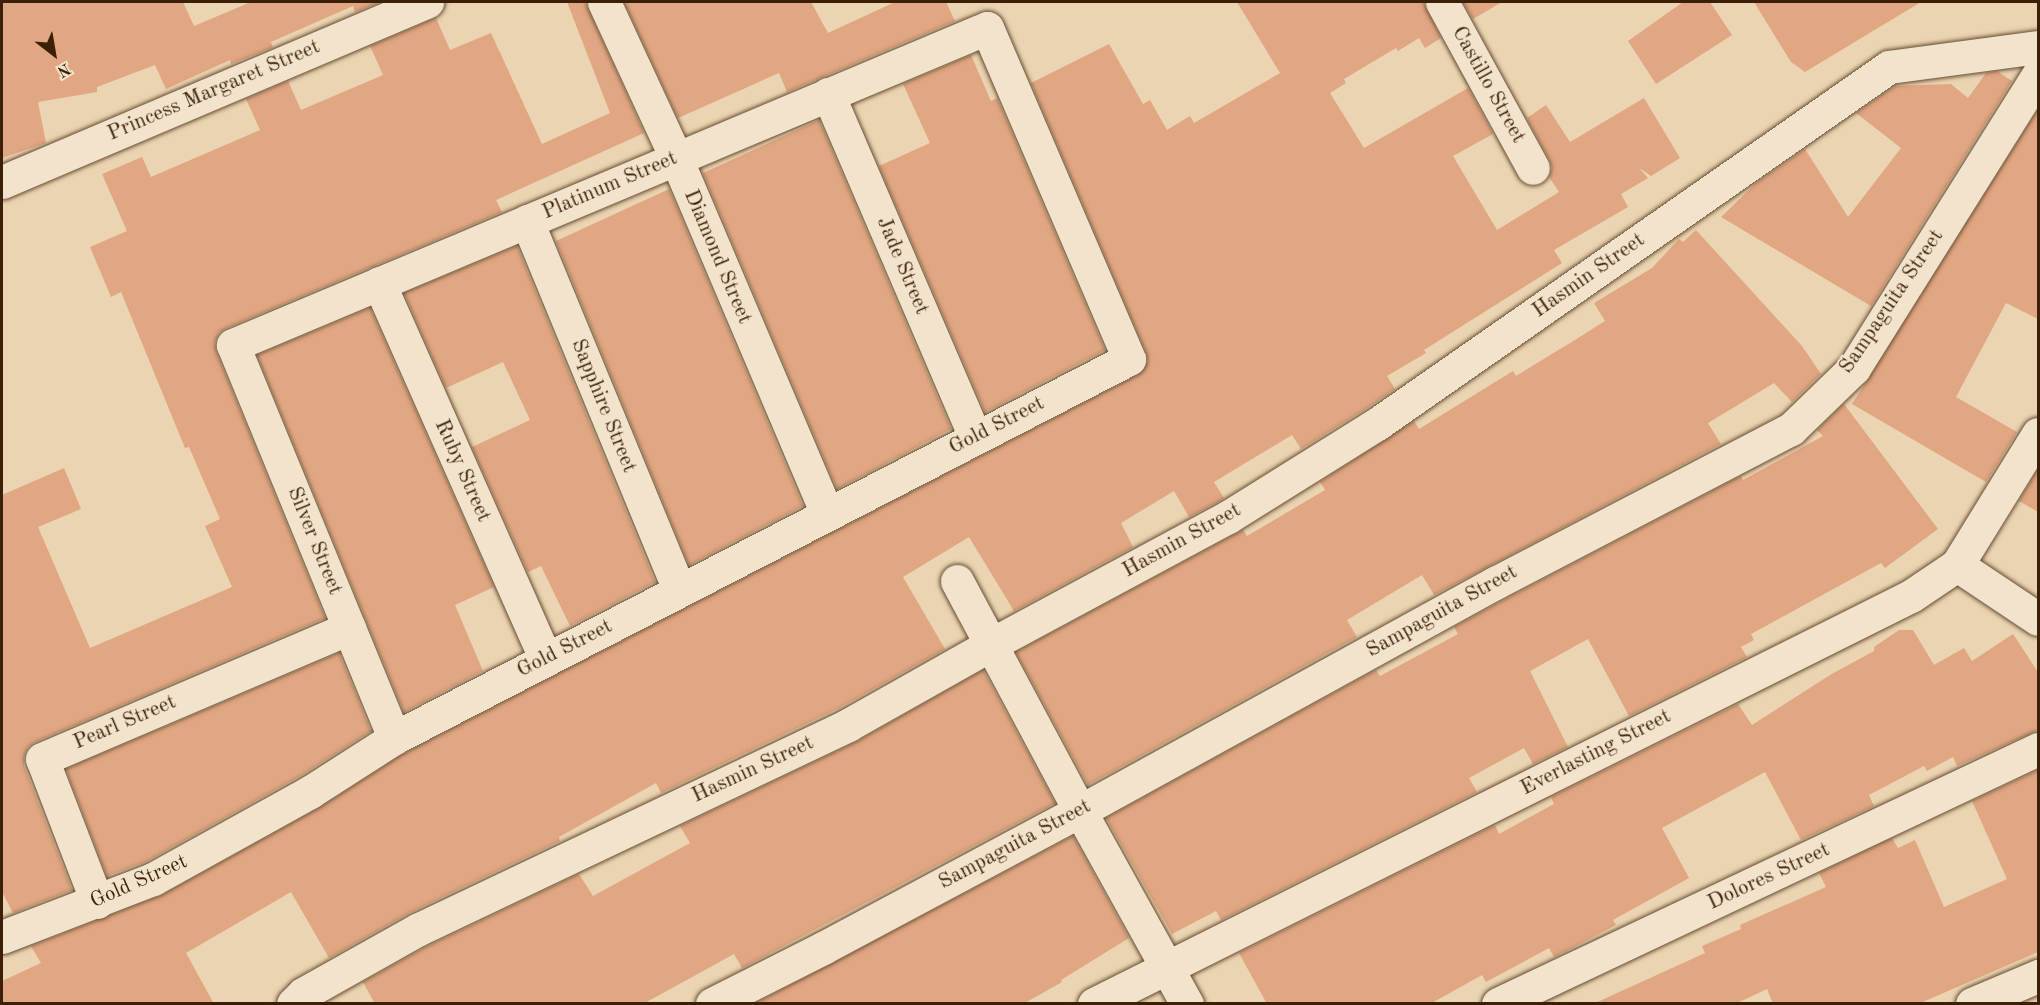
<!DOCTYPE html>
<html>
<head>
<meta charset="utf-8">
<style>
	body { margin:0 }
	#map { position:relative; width:2040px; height:1005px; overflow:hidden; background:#ebd4b2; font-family:"Old Standard TT",serif }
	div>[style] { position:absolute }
	.building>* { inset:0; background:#e1a682 }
	.roads { filter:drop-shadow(0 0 2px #674c31) drop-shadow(0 0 2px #674c31) }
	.minor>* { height:33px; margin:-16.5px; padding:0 16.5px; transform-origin:16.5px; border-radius:16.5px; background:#f2e3cd }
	span { translate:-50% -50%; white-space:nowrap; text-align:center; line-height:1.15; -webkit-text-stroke:4.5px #f2e3cd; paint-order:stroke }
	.street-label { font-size:21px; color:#3b1f06 }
	.frame { position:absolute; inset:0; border:3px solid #3b1f06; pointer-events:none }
	.north { position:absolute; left:24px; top:24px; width:60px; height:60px; -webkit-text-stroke:4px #f2e3cd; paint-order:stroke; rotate:149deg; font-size:16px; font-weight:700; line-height:24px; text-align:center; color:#3b1f06 }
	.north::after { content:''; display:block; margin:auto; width:21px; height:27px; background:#3b1f06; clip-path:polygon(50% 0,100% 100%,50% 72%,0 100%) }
</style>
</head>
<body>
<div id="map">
	<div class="building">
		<i style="clip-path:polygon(2px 2px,183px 2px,194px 26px,251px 2px,380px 2px,355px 12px,353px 6px,271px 42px,273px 47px,231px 64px,230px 60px,166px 89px,155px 65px,97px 87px,97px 92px,38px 102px,46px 143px,2px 158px)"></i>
		<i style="clip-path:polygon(567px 2px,585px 2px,644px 133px,496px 200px,502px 212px,226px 328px,219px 333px,215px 342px,216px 352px,325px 618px,35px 742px,28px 747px,24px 756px,24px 766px,72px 890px,13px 913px,2px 892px,2px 495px,64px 468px,81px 509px,38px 527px,90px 648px,232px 587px,205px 526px,220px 519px,189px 447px,185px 448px,121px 292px,111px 297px,90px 247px,127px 231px,102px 174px,142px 157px,151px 177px,260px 130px,246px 99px,288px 81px,301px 110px,383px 75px,370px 46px,436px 18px,450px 50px,491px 33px,542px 144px,610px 113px)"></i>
		<i style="clip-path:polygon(624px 2px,811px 2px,828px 33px,895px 2px,946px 2px,955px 21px,787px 92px,779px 73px,678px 118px)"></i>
		<i style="clip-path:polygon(1237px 2px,1423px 2px,1441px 38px,1425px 48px,1419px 38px,1398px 51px,1396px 48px,1344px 79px,1346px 83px,1330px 93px,1364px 148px,1468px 88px,1493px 134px,1453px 156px,1497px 230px,1559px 192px,1549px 177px,1552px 168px,1549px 159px,1527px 118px,1546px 105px,1570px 142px,1644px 98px,1680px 158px,1651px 176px,1639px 168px,1648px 178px,1621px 194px,1628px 207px,1554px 250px,1562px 263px,1424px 350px,1426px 353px,1387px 376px,1395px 389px,1367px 408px,1301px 449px,1292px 435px,1214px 482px,1224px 498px,1219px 501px,1189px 517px,1174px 491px,1121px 523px,1133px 547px,1014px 611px,969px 537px,903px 577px,945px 649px,839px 708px,661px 793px,656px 783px,559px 837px,560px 841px,411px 912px,329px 958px,291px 892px,186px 953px,214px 1004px,2px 1004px,2px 981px,41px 963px,31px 946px,162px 895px,319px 808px,403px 754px,1138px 375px,1148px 361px,1146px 352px,1031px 83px,1109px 44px,1143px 104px,1150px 100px,1167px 130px,1190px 116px,1194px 123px,1280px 73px)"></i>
		<i style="clip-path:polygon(1463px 2px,1502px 2px,1473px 19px)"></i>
		<i style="clip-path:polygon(1683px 2px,1710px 2px,1732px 35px,1656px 84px,1628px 41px)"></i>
		<i style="clip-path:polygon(1754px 2px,1921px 2px,1805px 72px,1791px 62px)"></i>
		<i style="clip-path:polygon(971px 55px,991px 101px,997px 98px,1105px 350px,985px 412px,879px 166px,930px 143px,903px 84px)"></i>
		<i style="clip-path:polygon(1997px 71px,2012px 81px,1871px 306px,1721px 217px,1755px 184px,1805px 149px,1848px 217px,1901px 148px,1856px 113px,1895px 86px,1951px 84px,1968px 98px,1986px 73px)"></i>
		<i style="clip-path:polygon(2038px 109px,2038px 319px,2006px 303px,1956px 397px,2017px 432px,1986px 482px,1852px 404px)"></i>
		<i style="clip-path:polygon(819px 120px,951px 429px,837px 489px,703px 173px)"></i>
		<i style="clip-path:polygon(669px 189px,803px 506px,689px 565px,556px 241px)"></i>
		<i style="clip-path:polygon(1696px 230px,1802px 346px,1821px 374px,1792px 402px,1774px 383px,1708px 423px,1721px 444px,1434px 595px,1422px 575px,1347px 620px,1357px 637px,1088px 785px,1016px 652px,1243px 530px,1247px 536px,1325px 490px,1320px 482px,1414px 421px,1419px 429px,1513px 371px,1516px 376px,1570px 343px,1605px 321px,1594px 303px,1652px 268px,1679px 239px,1683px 242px)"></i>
		<i style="clip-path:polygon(517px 246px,655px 582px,570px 626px,541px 566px,528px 572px,472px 447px,530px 420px,503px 362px,446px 388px,404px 293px)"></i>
		<i style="clip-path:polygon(370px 308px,494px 587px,455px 605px,483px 671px,404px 712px,257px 355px)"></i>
		<i style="clip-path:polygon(1844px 404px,1938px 529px,1885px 568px,1881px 563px,1751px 634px,1754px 640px,1741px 647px,1747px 657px,1629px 716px,1588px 639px,1530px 671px,1568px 747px,1533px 764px,1524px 748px,1469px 778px,1477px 792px,1221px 920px,1216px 911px,1172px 934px,1106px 818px,1376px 670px,1380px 676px,1458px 634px,1454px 627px,1504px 600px,1741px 476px,1743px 480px,1823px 436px,1817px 430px)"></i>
		<i style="clip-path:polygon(2038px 469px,2038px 512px,2019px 501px)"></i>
		<i style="clip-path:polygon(1899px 630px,1913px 630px,1934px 665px,1964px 648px,1972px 661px,2013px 634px,2038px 672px,2038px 730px,1957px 766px,1953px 757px,1927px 771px,1924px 766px,1869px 795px,1874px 806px,1801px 840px,1765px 772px,1662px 828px,1689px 878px,1613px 920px,1616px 925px,1576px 946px,1554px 957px,1549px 948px,1486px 982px,1482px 975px,1430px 1004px,1267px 1004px,1239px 953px,1495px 825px,1499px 834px,1554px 804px,1551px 797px,1738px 704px,1752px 725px,1830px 675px,1874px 651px,1874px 647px)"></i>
		<i style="clip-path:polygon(339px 653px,371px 731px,300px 776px,145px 862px,107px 876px,66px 769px)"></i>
		<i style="clip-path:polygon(983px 670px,1055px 803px,742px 968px,734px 954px,643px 1004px,375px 1004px,363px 982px,428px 946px,579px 874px,593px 896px,690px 843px,680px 826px,856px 742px)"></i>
		<i style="clip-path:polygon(2038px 770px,2038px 952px,1918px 1004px,1773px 1004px,1767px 989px,1735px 1004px,1593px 1004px,1705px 953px,1702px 946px,1741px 929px,1740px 925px,1826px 887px,1819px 873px,1892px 838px,1898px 848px,1915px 840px,1944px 907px,2007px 879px,1972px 801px)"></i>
		<i style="clip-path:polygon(1073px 836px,1129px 938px,1061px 980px,1062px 982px,1023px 1004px,762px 1004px,760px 1001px)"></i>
	</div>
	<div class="roads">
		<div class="minor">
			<i style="left:604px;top:2px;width:172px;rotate:65.2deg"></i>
			<i style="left:676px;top:158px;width:387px;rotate:67deg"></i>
			<i style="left:1442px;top:2px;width:189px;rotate:61.3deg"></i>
			<i style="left:828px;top:94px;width:373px;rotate:66.8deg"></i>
			<i style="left:2px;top:182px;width:462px;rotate:-23deg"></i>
			<i style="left:527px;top:221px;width:399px;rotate:67.6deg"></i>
			<i style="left:379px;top:283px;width:411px;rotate:66.1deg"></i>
			<i style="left:1957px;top:565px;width:97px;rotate:33.7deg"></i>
			<i style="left:957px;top:581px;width:261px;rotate:61.9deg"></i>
			<i style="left:1080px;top:811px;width:221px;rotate:61deg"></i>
			<i style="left:97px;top:902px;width:153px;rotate:-111deg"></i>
			<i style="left:42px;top:759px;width:334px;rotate:-23.1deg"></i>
			<i style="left:2px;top:937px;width:162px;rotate:-21deg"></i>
			<i style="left:153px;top:879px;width:179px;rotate:-29deg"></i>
			<i style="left:310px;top:792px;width:100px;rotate:-32.7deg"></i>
			<i style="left:394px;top:738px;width:827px;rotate:-27.28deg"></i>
			<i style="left:1129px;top:359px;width:360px;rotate:-113.2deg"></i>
			<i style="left:987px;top:28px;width:818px;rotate:157.2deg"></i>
			<i style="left:233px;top:345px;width:425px;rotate:67.7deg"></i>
			<i style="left:293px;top:1004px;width:14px;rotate:-45deg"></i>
			<i style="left:303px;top:994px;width:133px;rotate:-29.3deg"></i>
			<i style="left:419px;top:929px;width:475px;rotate:-25.4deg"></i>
			<i style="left:848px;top:725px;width:163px;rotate:-29.4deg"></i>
			<i style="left:990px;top:645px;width:270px;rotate:-28.3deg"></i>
			<i style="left:1228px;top:517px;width:176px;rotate:-32deg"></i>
			<i style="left:1377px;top:424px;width:624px;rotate:-34.89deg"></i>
			<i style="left:1889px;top:67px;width:150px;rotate:-7.6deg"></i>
			<i style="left:712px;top:1004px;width:124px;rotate:-26.8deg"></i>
			<i style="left:823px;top:948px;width:291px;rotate:-28.1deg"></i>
			<i style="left:1080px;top:811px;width:474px;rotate:-28.8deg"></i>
			<i style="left:1495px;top:583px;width:334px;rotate:-27.5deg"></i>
			<i style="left:1791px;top:429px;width:88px;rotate:-44.1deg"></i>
			<i style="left:1854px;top:368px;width:346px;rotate:-57.9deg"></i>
			<i style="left:1094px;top:1004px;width:913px;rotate:-26.54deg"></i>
			<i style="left:1911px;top:596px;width:55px;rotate:-34deg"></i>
			<i style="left:1957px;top:565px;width:154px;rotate:-58.3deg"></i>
			<i style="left:1498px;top:1004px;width:597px;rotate:-25.28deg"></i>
			<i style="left:1972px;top:1004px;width:72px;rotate:-23deg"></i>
		</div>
	</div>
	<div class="street-label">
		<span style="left:1488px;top:85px;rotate:61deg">Castillo Street</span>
		<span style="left:214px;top:91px;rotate:-23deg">Princess Margaret Street</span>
		<span style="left:610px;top:186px;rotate:-23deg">Platinum Street</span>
		<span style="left:717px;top:257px;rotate:67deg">Diamond Street</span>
		<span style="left:902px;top:266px;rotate:67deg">Jade Street</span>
		<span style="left:1589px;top:276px;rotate:-35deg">Hasmin Street</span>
		<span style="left:1892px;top:302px;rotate:-56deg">Sampaguita Street</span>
		<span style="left:603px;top:406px;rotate:68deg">Sapphire Street</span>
		<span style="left:997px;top:426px;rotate:-27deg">Gold Street</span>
		<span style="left:462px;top:471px;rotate:66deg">Ruby Street</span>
		<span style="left:314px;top:541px;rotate:68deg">Silver Street</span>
		<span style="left:1182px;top:541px;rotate:-29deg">Hasmin Street</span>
		<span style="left:1442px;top:612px;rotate:-29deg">Sampaguita Street</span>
		<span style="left:565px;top:649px;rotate:-27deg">Gold Street</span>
		<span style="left:125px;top:723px;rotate:-23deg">Pearl Street</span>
		<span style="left:1596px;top:753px;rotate:-27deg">Everlasting Street</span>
		<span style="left:753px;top:770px;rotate:-25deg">Hasmin Street</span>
		<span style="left:1015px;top:845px;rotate:-28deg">Sampaguita Street</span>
		<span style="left:1769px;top:877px;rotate:-25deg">Dolores Street</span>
		<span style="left:139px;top:882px;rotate:-24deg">Gold Street</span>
	</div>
	<div class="frame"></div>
	<div class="north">N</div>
</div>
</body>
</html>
